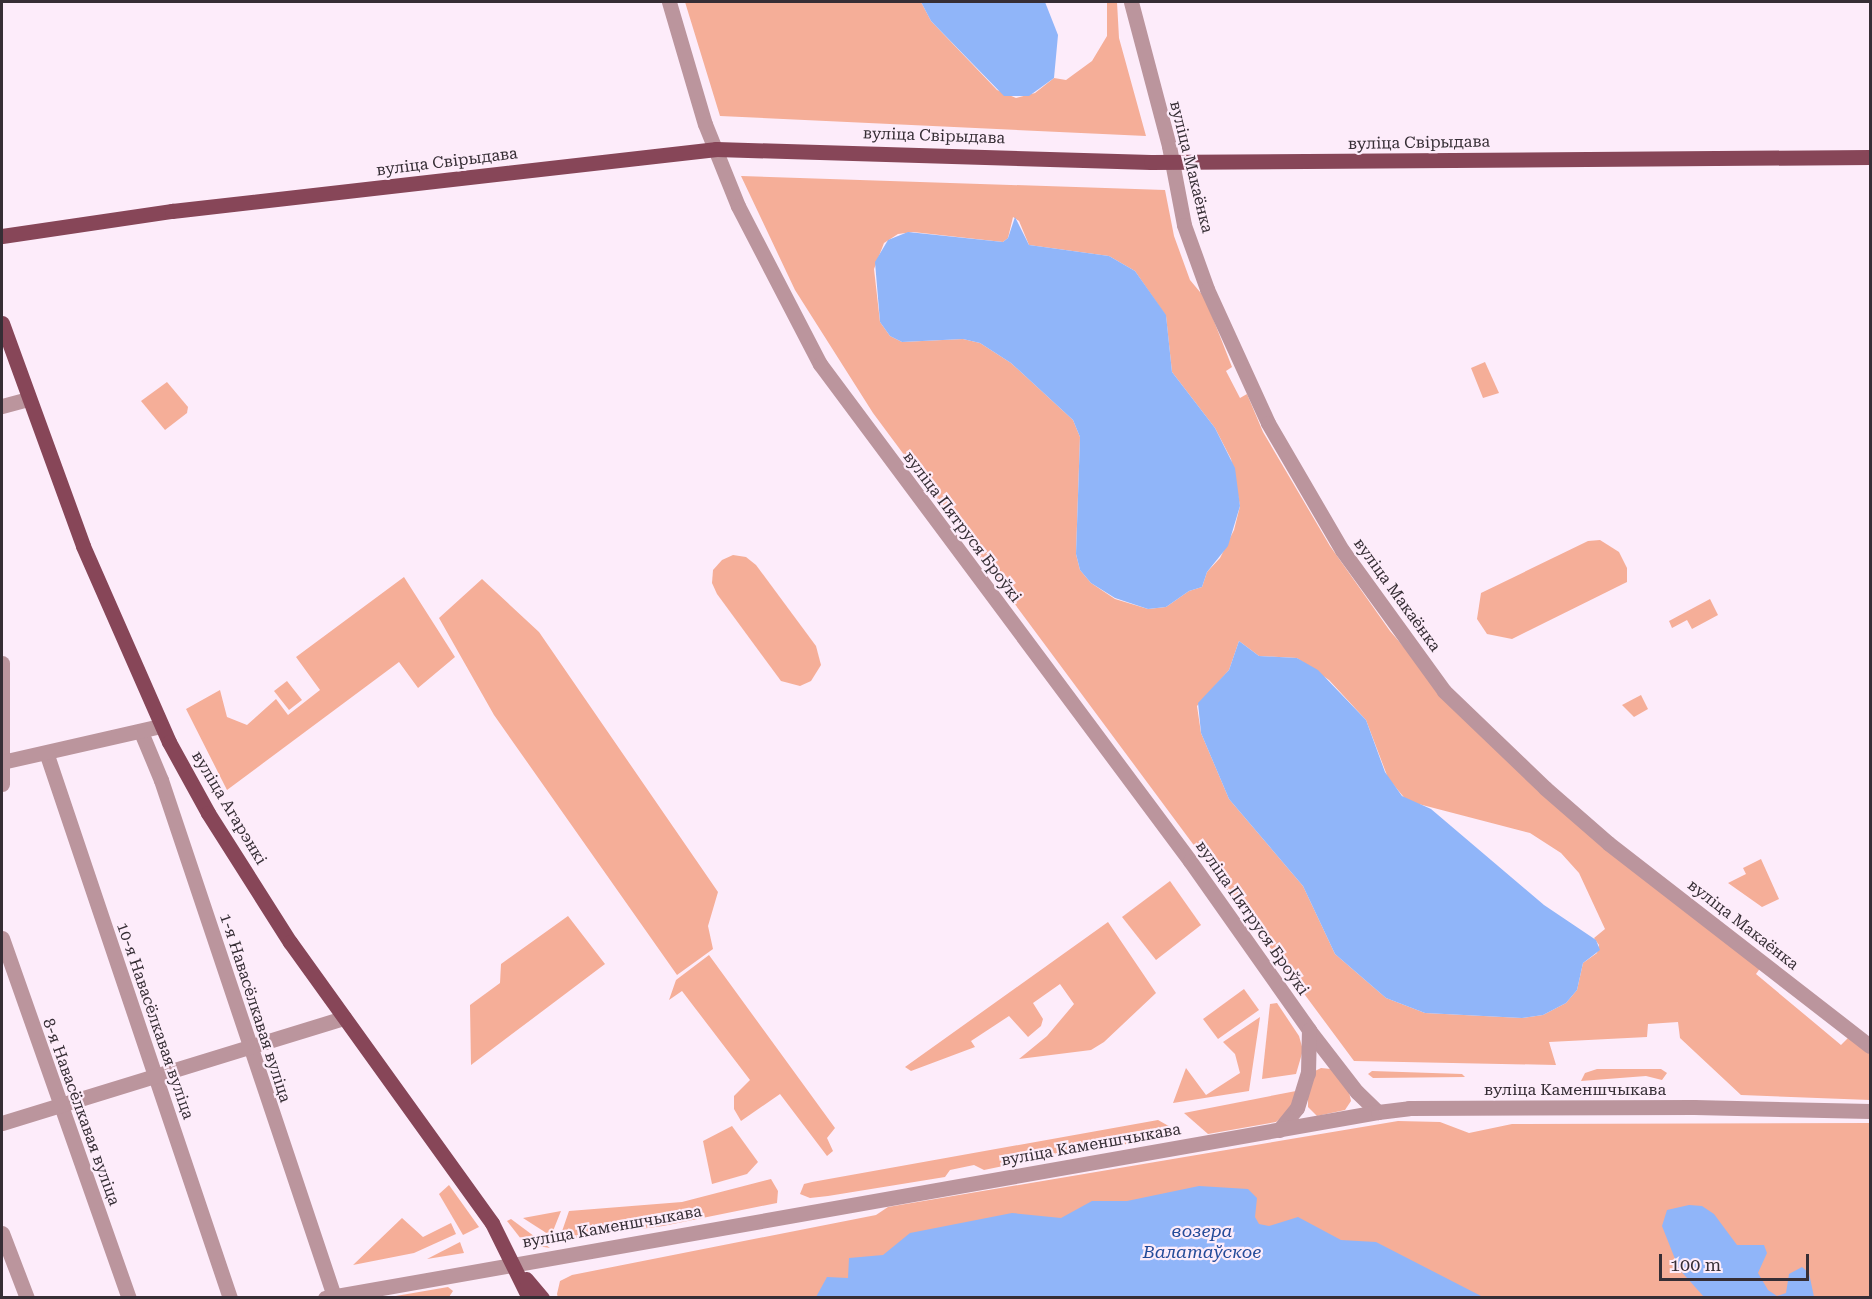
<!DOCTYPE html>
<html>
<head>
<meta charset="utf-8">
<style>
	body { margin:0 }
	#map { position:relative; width:1872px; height:1299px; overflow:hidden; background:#fdecfa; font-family:"Roboto Serif",serif }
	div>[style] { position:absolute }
	.green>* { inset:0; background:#f5ae98 }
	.water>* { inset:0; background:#90b5f9 }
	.minor>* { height:15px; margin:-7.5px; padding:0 7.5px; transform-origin:7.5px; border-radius:7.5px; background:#bb959d }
	.major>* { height:15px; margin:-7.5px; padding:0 7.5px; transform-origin:7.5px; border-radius:7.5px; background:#874658 }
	span { translate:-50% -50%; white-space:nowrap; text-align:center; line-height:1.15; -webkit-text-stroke:4.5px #fdecfa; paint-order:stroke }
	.street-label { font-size:16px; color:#362e35 }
	.water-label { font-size:18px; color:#244b99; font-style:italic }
	.frame { position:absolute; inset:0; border:3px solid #362e35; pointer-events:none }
	.scale { position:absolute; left:1659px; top:1254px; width:150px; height:27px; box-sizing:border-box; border:3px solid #362e35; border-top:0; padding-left:8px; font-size:18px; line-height:21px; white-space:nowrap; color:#362e35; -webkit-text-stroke:4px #fdecfa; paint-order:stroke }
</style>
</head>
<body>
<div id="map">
	<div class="green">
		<i style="clip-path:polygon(685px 2px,921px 2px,931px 21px,997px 90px,1016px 98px,1035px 93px,1054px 78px,1066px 80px,1092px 61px,1107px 36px,1107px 2px,1117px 2px,1119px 38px,1146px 136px,720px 116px)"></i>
		<i style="clip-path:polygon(evenodd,741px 176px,1165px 190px,1174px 236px,1190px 280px,1205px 298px,1232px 367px,1226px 371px,1240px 398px,1247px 394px,1263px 432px,1330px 546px,1390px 631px,1453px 704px,1761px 967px,1756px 974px,1841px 1045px,1849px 1037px,1870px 1054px,1870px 1100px,1741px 1095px,1680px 1038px,1678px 1022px,1648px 1024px,1647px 1037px,1549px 1042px,1556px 1065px,1354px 1061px,873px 413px,795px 290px,741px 176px,1013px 217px,1019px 221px,1029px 245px,1109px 256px,1135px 271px,1166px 316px,1172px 372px,1215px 428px,1231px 459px,1240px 506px,1234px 530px,1220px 558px,1207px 572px,1202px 587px,1189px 591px,1166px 607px,1148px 609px,1115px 599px,1091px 583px,1080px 570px,1076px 554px,1080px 437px,1073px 420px,1011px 363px,980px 343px,963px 339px,902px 342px,890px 336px,880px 322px,874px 269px,884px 243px,898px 234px,913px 232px,1003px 242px,1008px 238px,1013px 217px,741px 176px,1239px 641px,1259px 656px,1297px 658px,1329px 680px,1366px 720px,1388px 778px,1407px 801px,1530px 833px,1561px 853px,1579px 873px,1605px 929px,1594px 938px,1599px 945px,1597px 953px,1583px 963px,1577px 990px,1566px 1003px,1543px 1015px,1522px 1018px,1425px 1013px,1386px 998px,1335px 954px,1303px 886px,1229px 799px,1201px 733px,1197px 706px,1229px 670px,1239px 641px)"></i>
		<i style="clip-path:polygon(1485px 362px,1499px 393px,1483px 398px,1471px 368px)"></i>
		<i style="clip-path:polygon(167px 382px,188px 407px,187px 413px,165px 430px,141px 401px)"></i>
		<i style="clip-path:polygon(1600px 540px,1619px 552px,1627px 568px,1627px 582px,1512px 639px,1487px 634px,1477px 619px,1481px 593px,1588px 541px)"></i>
		<i style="clip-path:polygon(733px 555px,746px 557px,756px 565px,816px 646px,821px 665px,811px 681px,800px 686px,781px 681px,717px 594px,712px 583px,713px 570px,722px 560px)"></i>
		<i style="clip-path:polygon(404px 577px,455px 657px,418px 688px,399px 662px,227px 790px,186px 709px,220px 690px,227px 717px,247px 725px,276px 699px,288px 715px,320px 690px,296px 657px)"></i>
		<i style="clip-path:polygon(482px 579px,539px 632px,718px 892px,708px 926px,713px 949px,677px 975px,494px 715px,439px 618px)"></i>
		<i style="clip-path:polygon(1710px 599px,1718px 615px,1692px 629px,1687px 620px,1672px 628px,1669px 621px)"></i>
		<i style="clip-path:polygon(287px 681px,302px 700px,289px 710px,274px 691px)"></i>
		<i style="clip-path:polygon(1641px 695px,1648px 709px,1634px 717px,1622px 705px)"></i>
		<i style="clip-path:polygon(1761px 859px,1779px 899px,1762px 907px,1728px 883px,1746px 874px,1743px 868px)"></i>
		<i style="clip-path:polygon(1170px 881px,1201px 925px,1156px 960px,1122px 917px)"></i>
		<i style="clip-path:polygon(568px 916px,605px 964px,471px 1065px,470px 1005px,500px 983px,501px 964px)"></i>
		<i style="clip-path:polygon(1108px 922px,1156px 993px,1104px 1042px,1091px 1050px,1019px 1059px,1047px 1036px,1074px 1004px,1060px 984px,1033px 1003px,1043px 1019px,1041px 1026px,1028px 1037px,1009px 1016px,971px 1041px,975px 1047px,911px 1071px,905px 1067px)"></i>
		<i style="clip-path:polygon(709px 955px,835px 1128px,827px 1138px,833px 1151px,827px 1156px,780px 1094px,741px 1121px,734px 1109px,734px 1096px,750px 1080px,682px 991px,669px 1000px,676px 980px)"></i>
		<i style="clip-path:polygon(1244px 989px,1259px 1010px,1218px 1039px,1203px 1019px)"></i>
		<i style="clip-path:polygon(1277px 1003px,1299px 1036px,1303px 1050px,1296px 1074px,1262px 1079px,1270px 1004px)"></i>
		<i style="clip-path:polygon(1260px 1017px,1249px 1091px,1173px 1103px,1186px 1068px,1206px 1095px,1240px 1073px,1235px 1054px,1223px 1042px)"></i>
		<i style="clip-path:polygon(1321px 1068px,1331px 1069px,1349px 1092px,1351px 1101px,1345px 1110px,1317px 1116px,1308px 1107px,1308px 1090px,1315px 1071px)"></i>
		<i style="clip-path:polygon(1597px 1069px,1661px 1069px,1667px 1073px,1662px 1080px,1646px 1076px,1581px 1081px,1585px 1073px)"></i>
		<i style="clip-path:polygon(1372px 1071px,1462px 1074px,1465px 1077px,1373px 1078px,1368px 1074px)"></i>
		<i style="clip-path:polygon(1296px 1091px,1292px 1109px,1276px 1122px,1208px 1134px,1184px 1113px)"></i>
		<i style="clip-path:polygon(1158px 1120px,1183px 1134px,1059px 1156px,1048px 1150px,1022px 1154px,1013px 1164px,984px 1170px,974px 1165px,950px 1170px,945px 1177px,828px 1196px,810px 1198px,800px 1194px,804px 1184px,812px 1182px)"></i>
		<i style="clip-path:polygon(1398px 1121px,1440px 1122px,1469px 1133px,1512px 1124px,1870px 1123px,1870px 1297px,558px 1298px,557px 1294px,560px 1281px,572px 1275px,876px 1215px,888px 1207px)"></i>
		<i style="clip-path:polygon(732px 1126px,758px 1162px,747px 1174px,712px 1184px,703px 1141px)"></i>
		<i style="clip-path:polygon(771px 1179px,778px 1191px,777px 1203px,663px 1226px,559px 1240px,569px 1211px,682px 1202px)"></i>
		<i style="clip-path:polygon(449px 1185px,479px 1227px,463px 1235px,439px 1194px)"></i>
		<i style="clip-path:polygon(561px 1211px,551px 1236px,523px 1218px)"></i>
		<i style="clip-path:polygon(402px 1218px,423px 1237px,451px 1223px,456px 1234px,414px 1253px,353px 1265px)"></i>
		<i style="clip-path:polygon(511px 1219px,550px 1248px,525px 1244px,507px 1221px)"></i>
		<i style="clip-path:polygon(460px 1242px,464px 1253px,427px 1259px)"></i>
		<i style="clip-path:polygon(448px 1287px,453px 1291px,449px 1297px,390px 1297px)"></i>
	</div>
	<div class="water">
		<i style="clip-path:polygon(921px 2px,1045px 2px,1058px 35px,1054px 78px,1029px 96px,1004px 96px,931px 21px)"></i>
		<i style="clip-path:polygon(1015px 217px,1029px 245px,1109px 256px,1135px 271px,1166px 315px,1172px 372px,1215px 428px,1235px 468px,1240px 506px,1228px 546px,1207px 572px,1202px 587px,1189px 591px,1166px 607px,1148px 609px,1115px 598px,1091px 583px,1080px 570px,1076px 554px,1080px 437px,1073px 420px,1011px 363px,980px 343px,963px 339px,902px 342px,890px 336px,880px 322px,875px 262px,888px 240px,908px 232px,1003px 242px,1008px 238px)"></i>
		<i style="clip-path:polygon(1239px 641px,1259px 656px,1297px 658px,1318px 670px,1366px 720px,1385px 772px,1402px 796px,1431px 809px,1544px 905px,1596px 940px,1600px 950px,1583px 963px,1577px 990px,1566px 1003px,1543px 1015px,1522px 1018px,1425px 1013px,1386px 998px,1335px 954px,1303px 886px,1229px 799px,1201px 733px,1198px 703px,1229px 670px)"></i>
		<i style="clip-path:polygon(1199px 1186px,1248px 1189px,1257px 1198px,1255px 1217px,1259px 1224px,1269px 1226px,1298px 1217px,1341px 1240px,1376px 1242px,1483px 1297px,816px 1297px,827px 1277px,848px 1278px,849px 1258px,883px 1255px,910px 1233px,1012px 1213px,1061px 1218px,1092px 1201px,1127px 1201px)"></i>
		<i style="clip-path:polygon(1689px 1205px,1702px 1206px,1714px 1214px,1737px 1245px,1764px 1245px,1767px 1253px,1758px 1273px,1768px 1290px,1777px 1296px,1786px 1293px,1789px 1274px,1802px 1267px,1809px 1273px,1814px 1297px,1704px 1297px,1679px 1269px,1662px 1226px,1667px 1210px)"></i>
	</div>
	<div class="minor">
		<i style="left:669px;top:2px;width:127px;rotate:73.6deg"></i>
		<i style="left:705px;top:124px;width:88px;rotate:68.1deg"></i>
		<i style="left:738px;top:206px;width:178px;rotate:62.6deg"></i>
		<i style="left:820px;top:364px;width:620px;rotate:53.33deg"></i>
		<i style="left:1190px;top:861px;width:207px;rotate:54.8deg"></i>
		<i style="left:1309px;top:1030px;width:78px;rotate:52.3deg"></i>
		<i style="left:1357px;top:1092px;width:29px;rotate:44deg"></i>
		<i style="left:1131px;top:2px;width:149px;rotate:75.2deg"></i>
		<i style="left:1169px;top:146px;width:80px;rotate:79.2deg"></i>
		<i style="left:1184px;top:225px;width:68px;rotate:70.2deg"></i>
		<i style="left:1207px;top:289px;width:147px;rotate:65.5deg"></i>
		<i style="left:1268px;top:423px;width:147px;rotate:59.8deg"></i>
		<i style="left:1342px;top:550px;width:174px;rotate:54.1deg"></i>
		<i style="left:1444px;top:691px;width:140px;rotate:43.8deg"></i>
		<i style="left:1545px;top:788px;width:84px;rotate:41.1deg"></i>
		<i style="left:1608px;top:843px;width:331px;rotate:37.8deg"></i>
		<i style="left:2px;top:406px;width:27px;rotate:-15deg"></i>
		<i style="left:2px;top:663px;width:121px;rotate:90deg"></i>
		<i style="left:141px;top:732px;width:52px;rotate:67.4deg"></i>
		<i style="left:161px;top:780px;width:544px;rotate:71.47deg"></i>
		<i style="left:47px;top:755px;width:573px;rotate:71.38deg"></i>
		<i style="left:2px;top:762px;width:163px;rotate:-12.8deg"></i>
		<i style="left:2px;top:938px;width:382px;rotate:70.6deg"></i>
		<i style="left:2px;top:1123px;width:358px;rotate:-17.1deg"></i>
		<i style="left:1279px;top:1130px;width:28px;rotate:-51deg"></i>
		<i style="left:1297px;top:1108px;width:37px;rotate:-73deg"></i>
		<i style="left:1308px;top:1073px;width:43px;rotate:-88.7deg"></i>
		<i style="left:2px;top:1233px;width:70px;rotate:69deg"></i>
		<i style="left:325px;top:1298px;width:1069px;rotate:-10.02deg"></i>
		<i style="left:1378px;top:1112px;width:31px;rotate:-7deg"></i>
		<i style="left:1409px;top:1108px;width:285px;rotate:-0.2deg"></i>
		<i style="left:1694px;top:1107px;width:176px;rotate:1.3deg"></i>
	</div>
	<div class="major">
		<i style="left:2px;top:236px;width:172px;rotate:-8.4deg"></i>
		<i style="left:172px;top:211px;width:548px;rotate:-6.5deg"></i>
		<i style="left:716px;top:149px;width:435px;rotate:1.7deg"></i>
		<i style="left:1151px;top:162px;width:719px;rotate:-0.4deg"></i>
		<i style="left:2px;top:323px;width:237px;rotate:70deg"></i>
		<i style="left:83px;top:546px;width:214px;rotate:66.3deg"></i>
		<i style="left:169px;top:742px;width:81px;rotate:61.2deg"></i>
		<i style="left:208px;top:813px;width:153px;rotate:57.6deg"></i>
		<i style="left:290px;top:942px;width:346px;rotate:54.3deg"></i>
		<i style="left:492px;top:1223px;width:84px;rotate:63.7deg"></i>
		<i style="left:526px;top:1279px;width:25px;rotate:50deg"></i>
	</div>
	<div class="street-label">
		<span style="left:934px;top:136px;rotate:2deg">вуліца Свірыдава</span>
		<span style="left:1419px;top:143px;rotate:-1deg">вуліца Свірыдава</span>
		<span style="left:447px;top:162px;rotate:-7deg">вуліца Свірыдава</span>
		<span style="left:1191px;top:167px;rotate:76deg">вуліца Макаёнка</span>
		<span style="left:962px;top:527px;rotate:53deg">вуліца Пятруся Броўкі</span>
		<span style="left:1397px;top:595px;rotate:54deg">вуліца Макаёнка</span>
		<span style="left:229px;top:808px;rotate:59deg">вуліца Агарэнкі</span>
		<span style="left:1252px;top:918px;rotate:55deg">вуліца Пятруся Броўкі</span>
		<span style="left:1743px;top:925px;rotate:38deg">вуліца Макаёнка</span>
		<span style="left:255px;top:1008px;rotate:72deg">1-я Навасёлкавая вуліца</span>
		<span style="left:155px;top:1021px;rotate:71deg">10-я Навасёлкавая вуліца</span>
		<span style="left:1575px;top:1090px">вуліца Каменшчыкава</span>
		<span style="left:81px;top:1112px;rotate:70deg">8-я Навасёлкавая вуліца</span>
		<span style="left:1091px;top:1145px;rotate:-10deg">вуліца Каменшчыкава</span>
		<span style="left:612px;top:1227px;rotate:-10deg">вуліца Каменшчыкава</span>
	</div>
	<div class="water-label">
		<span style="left:1202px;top:1242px">возера<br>Валатаўское</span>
	</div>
	<div class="frame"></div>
	<div class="scale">100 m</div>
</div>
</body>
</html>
